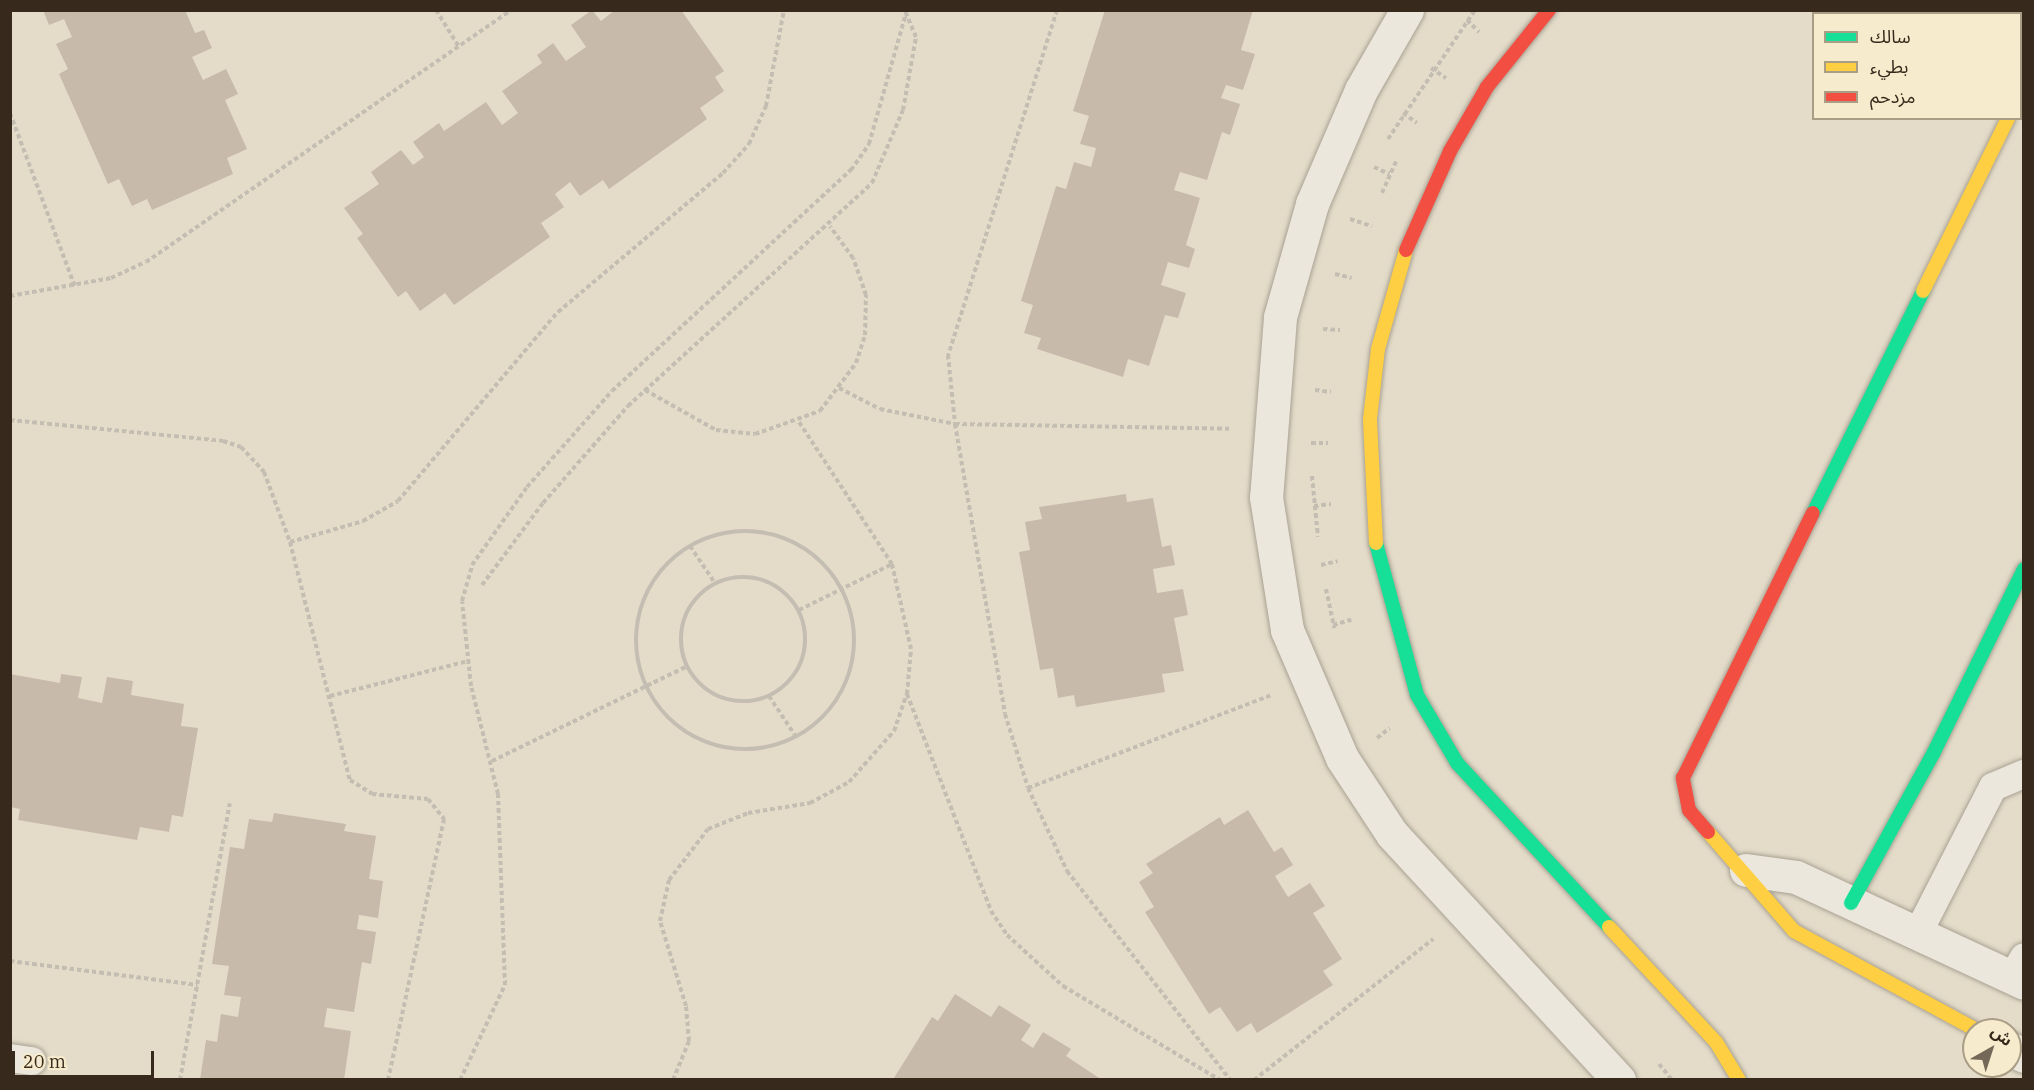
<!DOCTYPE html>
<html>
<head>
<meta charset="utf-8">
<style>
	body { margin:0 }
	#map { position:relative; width:2034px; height:1090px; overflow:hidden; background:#e4dcc9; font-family:"IBM Plex Serif","Noto Sans Arabic",serif }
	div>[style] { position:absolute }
	.building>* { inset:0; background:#c8baaa }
	.path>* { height:4px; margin-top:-2px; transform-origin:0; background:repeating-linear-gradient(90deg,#c4bdb2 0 4.5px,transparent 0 7.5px) }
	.path>.ring { margin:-2px; padding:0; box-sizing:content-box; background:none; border:4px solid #c4bdb2; border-radius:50% }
	.roads { filter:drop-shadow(0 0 2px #a9a193) drop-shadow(0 0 2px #a9a193) }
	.lane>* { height:28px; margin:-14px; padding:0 14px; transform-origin:14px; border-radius:14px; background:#ece7dc }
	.street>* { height:33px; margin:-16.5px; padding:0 16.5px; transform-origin:16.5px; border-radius:16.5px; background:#ece7dc }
	.fast>* { height:14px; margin:-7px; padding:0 7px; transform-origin:7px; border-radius:7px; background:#16e098 }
	.slow>* { height:14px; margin:-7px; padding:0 7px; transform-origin:7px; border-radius:7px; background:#ffcf43 }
	.jam>* { height:14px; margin:-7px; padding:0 7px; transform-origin:7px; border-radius:7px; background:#f24e42 }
	span { translate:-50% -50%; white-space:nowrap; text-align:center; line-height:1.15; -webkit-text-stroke:6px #f7ebcd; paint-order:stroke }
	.frame { position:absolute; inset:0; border:12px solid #37291b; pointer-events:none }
	.legend { position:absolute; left:1812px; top:12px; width:210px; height:108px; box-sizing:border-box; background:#f7ebcd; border:2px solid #aa9d86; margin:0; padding:8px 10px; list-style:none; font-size:18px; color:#37291b }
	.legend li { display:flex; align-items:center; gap:12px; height:30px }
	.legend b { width:30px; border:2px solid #aa9d86 }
	.north { position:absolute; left:1962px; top:1018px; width:60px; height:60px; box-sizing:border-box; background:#f7ebcd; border:2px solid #aa9d86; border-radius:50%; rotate:39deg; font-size:16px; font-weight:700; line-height:24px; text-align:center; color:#37291b }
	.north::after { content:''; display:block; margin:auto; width:21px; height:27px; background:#746858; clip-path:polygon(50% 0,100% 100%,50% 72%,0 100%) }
	.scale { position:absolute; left:12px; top:1051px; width:142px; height:27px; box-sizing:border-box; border:3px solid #37291b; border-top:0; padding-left:8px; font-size:18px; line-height:21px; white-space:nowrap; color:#37291b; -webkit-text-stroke:4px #f7ebcd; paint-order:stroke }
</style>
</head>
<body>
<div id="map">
	<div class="building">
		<i style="clip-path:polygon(43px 10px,185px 10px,195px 33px,204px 30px,212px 48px,192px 57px,203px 80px,226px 69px,238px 94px,225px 100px,247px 149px,227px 158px,233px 174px,152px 210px,147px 199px,132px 206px,119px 179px,108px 184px,59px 74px,68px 69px,56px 44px,72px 37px,67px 26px,64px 19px,49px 25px)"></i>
		<i style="clip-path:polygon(592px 10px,601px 21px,615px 10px,681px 10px,724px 71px,715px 77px,724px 91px,700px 108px,707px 119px,609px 189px,603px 180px,580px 196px,570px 182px,555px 194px,564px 207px,541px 223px,550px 237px,454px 305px,445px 293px,420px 311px,406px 291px,398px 297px,357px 238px,363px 234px,344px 208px,379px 184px,371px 172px,401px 150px,413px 165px,424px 157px,413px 142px,439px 123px,444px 131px,486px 102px,502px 125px,518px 113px,502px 91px,542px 63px,537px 55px,553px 43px,566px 61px,586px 47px,571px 25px)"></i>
		<i style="clip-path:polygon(1105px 10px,1253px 10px,1241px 50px,1255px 54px,1243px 90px,1226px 85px,1221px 98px,1240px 104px,1230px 135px,1222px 132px,1207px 180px,1180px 172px,1174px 190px,1200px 198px,1186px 245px,1195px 249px,1189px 268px,1168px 262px,1161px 285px,1186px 293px,1178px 318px,1165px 315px,1149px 366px,1128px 359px,1123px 377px,1037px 349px,1041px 338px,1024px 333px,1033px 305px,1021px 301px,1056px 186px,1066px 189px,1074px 162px,1091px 167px,1096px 148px,1080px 144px,1089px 116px,1073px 111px)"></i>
		<i style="clip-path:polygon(1126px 494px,1127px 502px,1153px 498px,1162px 547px,1171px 545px,1175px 565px,1153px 569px,1157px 593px,1183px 589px,1188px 615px,1174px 618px,1184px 671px,1162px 674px,1165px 692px,1076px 707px,1074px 695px,1058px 698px,1053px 668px,1040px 670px,1019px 552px,1030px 550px,1025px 522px,1042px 519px,1039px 507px)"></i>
		<i style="clip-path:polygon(10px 674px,60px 683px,61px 674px,82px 677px,78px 698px,102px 703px,107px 677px,133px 681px,131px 695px,184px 704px,181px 726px,198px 728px,183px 817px,172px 815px,169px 832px,140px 827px,137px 840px,18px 820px,20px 809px,10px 807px)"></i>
		<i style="clip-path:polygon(1248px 810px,1274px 852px,1282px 847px,1293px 865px,1275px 876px,1288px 897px,1310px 883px,1325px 906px,1313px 913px,1342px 959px,1323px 971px,1333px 985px,1257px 1033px,1251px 1023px,1237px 1032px,1220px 1007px,1209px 1014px,1145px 912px,1154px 907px,1139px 882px,1153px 873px,1146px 864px,1220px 817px,1224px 825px)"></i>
		<i style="clip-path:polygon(274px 813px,346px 824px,344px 831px,376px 836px,369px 879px,383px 881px,378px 918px,359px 915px,357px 929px,376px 932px,371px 964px,362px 962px,354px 1012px,327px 1008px,324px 1027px,351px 1031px,344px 1080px,200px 1080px,206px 1040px,217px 1042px,221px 1014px,238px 1017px,241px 997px,224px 995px,229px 966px,212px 964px,230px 847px,244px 849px,249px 819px,272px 822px)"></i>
		<i style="clip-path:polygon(955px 994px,991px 1017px,999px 1005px,1031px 1025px,1021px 1040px,1033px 1048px,1043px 1032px,1071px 1049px,1066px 1056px,1102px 1080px,894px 1078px,932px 1017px,938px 1021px)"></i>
	</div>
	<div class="path">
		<i style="left:436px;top:10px;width:44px;rotate:58.1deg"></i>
		<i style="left:1057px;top:10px;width:362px;rotate:107.5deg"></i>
		<i style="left:948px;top:355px;width:69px;rotate:84.2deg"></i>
		<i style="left:955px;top:424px;width:294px;rotate:80.2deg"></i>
		<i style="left:1005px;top:714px;width:77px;rotate:72.7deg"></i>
		<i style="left:1028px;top:788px;width:260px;rotate:-20.9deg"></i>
		<i style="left:1467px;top:20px;width:17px;rotate:45deg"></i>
		<i style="left:1431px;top:68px;width:18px;rotate:34deg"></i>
		<i style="left:10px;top:113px;width:186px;rotate:69.5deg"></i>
		<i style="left:1403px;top:113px;width:17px;rotate:36deg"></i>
		<i style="left:1388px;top:139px;width:156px;rotate:-56deg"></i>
		<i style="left:1374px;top:167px;width:17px;rotate:25deg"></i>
		<i style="left:1382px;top:193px;width:35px;rotate:-66deg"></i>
		<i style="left:1350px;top:219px;width:23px;rotate:18deg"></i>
		<i style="left:1335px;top:274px;width:17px;rotate:13deg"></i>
		<i style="left:10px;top:296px;width:103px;rotate:-10.1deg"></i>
		<i style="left:111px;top:278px;width:38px;rotate:-25deg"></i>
		<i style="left:146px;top:262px;width:444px;rotate:-34.6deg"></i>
		<i style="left:1323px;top:329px;width:17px;rotate:3deg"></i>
		<i style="left:839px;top:388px;width:46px;rotate:27.1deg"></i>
		<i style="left:880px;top:409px;width:76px;rotate:11.3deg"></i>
		<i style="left:955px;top:424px;width:276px;rotate:1deg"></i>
		<i style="left:645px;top:390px;width:81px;rotate:29.4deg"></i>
		<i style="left:716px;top:430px;width:39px;rotate:6deg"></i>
		<i style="left:755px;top:434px;width:69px;rotate:-19.5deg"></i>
		<i style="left:820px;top:411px;width:60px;rotate:-53.1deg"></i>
		<i style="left:856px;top:363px;width:29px;rotate:-72deg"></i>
		<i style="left:865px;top:335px;width:40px;rotate:-88.6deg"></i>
		<i style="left:866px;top:295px;width:39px;rotate:-109deg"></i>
		<i style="left:853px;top:258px;width:39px;rotate:-126deg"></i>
		<i style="left:1315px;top:390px;width:16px;rotate:7deg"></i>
		<i style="left:10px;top:420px;width:214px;rotate:5.6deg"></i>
		<i style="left:223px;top:441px;width:19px;rotate:18deg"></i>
		<i style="left:241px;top:447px;width:34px;rotate:47deg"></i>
		<i style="left:264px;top:472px;width:75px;rotate:69.6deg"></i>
		<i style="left:290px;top:542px;width:245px;rotate:75.9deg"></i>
		<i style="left:350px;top:780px;width:26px;rotate:32deg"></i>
		<i style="left:372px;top:794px;width:56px;rotate:5.1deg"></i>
		<i style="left:428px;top:799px;width:26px;rotate:51deg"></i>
		<i style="left:444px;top:819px;width:267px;rotate:102.1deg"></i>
		<i style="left:1311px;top:443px;width:17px"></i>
		<i style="left:1312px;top:476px;width:61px;rotate:84.4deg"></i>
		<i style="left:1314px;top:506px;width:17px;rotate:-7deg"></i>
		<i class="ring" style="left:636px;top:531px;width:214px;height:214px"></i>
		<i style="left:290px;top:542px;width:76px;rotate:-16deg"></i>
		<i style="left:363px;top:521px;width:40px;rotate:-29.7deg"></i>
		<i style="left:398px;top:501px;width:248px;rotate:-49.8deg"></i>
		<i style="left:558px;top:312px;width:216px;rotate:-40.1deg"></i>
		<i style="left:723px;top:173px;width:39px;rotate:-48deg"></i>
		<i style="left:749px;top:144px;width:42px;rotate:-65.9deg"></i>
		<i style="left:766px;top:106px;width:98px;rotate:-79.4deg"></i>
		<i style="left:690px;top:546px;width:45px;rotate:56deg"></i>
		<i style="left:1321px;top:565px;width:17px;rotate:-13deg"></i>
		<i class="ring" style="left:681px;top:577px;width:120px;height:120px"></i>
		<i style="left:482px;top:585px;width:102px;rotate:-53.4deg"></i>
		<i style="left:543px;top:503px;width:129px;rotate:-48.8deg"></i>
		<i style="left:628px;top:406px;width:331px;rotate:-42.4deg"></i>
		<i style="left:872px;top:183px;width:79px;rotate:-67deg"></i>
		<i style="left:903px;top:110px;width:74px;rotate:-79.9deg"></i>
		<i style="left:916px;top:37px;width:28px;rotate:-113deg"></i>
		<i style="left:1326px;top:589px;width:40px;rotate:78deg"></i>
		<i style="left:799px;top:610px;width:104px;rotate:-26.3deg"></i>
		<i style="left:1333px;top:625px;width:19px;rotate:-16deg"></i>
		<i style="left:907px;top:694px;width:233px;rotate:68.8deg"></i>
		<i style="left:991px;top:911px;width:29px;rotate:56deg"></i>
		<i style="left:1007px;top:935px;width:76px;rotate:42.3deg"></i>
		<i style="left:1063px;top:986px;width:183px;rotate:30.9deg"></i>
		<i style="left:330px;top:696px;width:142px;rotate:-14.2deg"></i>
		<i style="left:769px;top:696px;width:49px;rotate:56.6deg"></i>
		<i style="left:1377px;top:738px;width:16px;rotate:-38deg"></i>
		<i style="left:492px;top:761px;width:216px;rotate:-25.9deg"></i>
		<i style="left:1028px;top:788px;width:92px;rotate:64.8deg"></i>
		<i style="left:1067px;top:871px;width:265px;rotate:52deg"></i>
		<i style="left:10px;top:961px;width:189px;rotate:7.3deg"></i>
		<i style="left:1659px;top:1064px;width:21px;rotate:51deg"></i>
		<i style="left:180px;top:1080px;width:281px;rotate:-79.8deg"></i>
		<i style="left:460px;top:1080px;width:105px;rotate:-64.7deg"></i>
		<i style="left:505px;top:985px;width:191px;rotate:-92.1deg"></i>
		<i style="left:498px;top:794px;width:111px;rotate:-104deg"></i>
		<i style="left:471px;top:686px;width:85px;rotate:-96deg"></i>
		<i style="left:462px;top:601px;width:37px;rotate:-74deg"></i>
		<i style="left:472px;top:565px;width:95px;rotate:-54.8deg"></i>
		<i style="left:527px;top:487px;width:128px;rotate:-48.5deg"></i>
		<i style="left:612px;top:391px;width:326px;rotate:-42.8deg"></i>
		<i style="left:851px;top:170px;width:32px;rotate:-55deg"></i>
		<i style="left:869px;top:144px;width:139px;rotate:-74.2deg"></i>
		<i style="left:673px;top:1080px;width:42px;rotate:-67.7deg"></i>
		<i style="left:689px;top:1041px;width:35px;rotate:-95deg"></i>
		<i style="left:686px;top:1006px;width:89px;rotate:-107deg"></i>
		<i style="left:660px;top:921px;width:42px;rotate:-77.6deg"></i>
		<i style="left:669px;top:880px;width:64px;rotate:-52.6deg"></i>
		<i style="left:708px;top:829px;width:43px;rotate:-21.8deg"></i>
		<i style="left:748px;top:813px;width:63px;rotate:-9.2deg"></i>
		<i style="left:810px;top:803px;width:44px;rotate:-28.3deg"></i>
		<i style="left:849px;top:782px;width:68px;rotate:-48.6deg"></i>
		<i style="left:894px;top:731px;width:39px;rotate:-71deg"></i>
		<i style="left:907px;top:694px;width:45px;rotate:-84.9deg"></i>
		<i style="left:911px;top:649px;width:87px;rotate:-102.6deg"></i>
		<i style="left:892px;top:564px;width:170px;rotate:-123.2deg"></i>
		<i style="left:1254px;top:1080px;width:228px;rotate:-38.2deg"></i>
	</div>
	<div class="roads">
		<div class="lane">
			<i style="left:1918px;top:933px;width:164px;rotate:-62.8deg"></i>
			<i style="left:1993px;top:787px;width:34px;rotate:-23deg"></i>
			<i style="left:2012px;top:978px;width:24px;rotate:-60deg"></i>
			<i style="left:10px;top:1058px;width:22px;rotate:8deg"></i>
		</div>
		<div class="street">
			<i style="left:1407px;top:10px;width:92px;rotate:119.9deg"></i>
			<i style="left:1361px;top:90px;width:124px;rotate:113.3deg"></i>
			<i style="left:1312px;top:204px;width:117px;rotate:105.8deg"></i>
			<i style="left:1280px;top:317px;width:181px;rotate:94.4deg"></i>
			<i style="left:1266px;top:497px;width:135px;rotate:81deg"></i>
			<i style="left:1287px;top:630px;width:139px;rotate:66.7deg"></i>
			<i style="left:1342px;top:758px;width:91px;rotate:56.7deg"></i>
			<i style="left:1392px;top:834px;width:335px;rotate:47.3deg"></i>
			<i style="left:2020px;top:93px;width:7px;rotate:-56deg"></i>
			<i style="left:1746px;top:870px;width:50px;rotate:8deg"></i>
			<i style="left:1796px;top:877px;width:251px;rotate:24.9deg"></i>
			<i style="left:2010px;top:1048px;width:16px;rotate:30deg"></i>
		</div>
		<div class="fast">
			<i style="left:1813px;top:513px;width:248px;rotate:-63.6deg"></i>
			<i style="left:1376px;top:543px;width:157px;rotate:74.9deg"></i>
			<i style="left:1417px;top:695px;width:79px;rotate:59.5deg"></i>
			<i style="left:1457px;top:763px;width:224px;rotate:47.2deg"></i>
			<i style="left:1851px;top:903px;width:170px;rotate:-61.2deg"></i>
			<i style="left:1933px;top:754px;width:206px;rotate:-63.8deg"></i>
		</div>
		<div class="slow">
			<i style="left:1923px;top:291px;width:193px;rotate:-63.8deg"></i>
			<i style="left:1376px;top:543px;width:124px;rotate:-92.8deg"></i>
			<i style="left:1370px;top:419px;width:70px;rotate:-83.5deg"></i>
			<i style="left:1378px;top:349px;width:103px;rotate:-74.2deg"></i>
			<i style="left:1708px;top:832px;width:131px;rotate:49deg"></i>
			<i style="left:1794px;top:931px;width:207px;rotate:28.5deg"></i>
			<i style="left:1609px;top:927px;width:157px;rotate:47.1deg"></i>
			<i style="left:1716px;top:1042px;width:44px;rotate:58.8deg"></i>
		</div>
		<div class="jam">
			<i style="left:1406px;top:250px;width:108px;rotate:-66deg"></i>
			<i style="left:1450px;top:151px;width:74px;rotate:-60deg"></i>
			<i style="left:1487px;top:87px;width:99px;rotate:-51.2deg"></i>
			<i style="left:1708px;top:832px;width:29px;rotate:-131deg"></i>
			<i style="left:1689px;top:810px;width:33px;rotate:-101deg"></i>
			<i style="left:1683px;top:778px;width:295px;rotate:-63.9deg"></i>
		</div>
	</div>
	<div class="frame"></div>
	<ul class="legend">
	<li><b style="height:8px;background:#16e098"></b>سالك</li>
	<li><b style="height:8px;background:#ffcf43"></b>بطيء</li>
	<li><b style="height:8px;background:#f24e42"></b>مزدحم</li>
	</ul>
	<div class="north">ش</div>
	<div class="scale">20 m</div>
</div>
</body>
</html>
